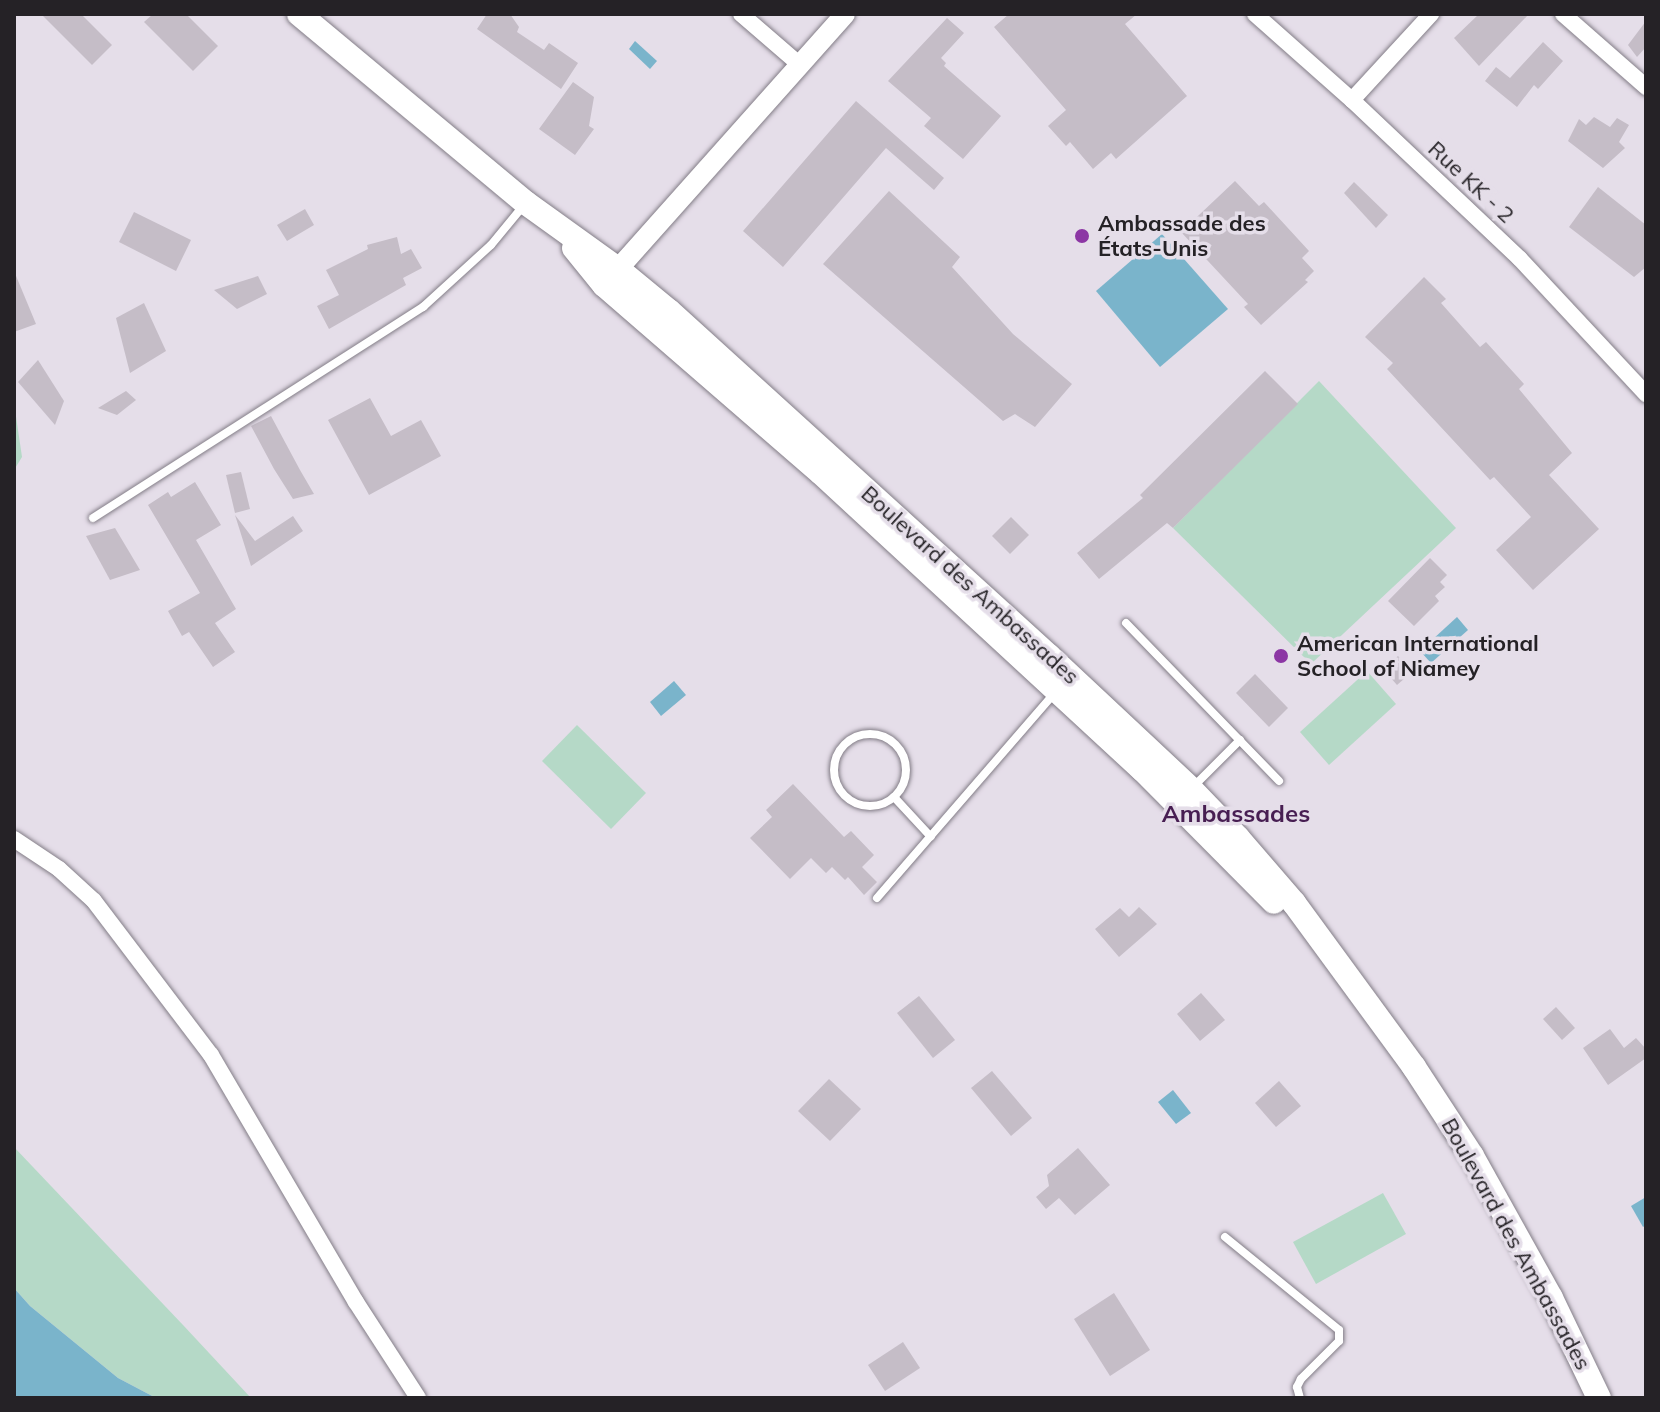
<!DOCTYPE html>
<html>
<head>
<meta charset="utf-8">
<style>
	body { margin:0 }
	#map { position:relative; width:1660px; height:1412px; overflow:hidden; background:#e5dee9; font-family:Mulish,sans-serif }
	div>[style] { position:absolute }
	.green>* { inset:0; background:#b5d9c7 }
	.water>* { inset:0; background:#7ab4cb }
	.building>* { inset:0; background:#c5bdc7 }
	.roads { filter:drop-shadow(0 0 2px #837d87) drop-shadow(0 0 2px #837d87) }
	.service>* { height:8px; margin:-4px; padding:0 4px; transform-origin:4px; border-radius:4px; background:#fff }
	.service>.ring { margin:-4px; padding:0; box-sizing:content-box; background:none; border:8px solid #fff; border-radius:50% }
	.minor>* { height:16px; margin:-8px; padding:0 8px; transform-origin:8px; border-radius:8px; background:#fff }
	.tertiary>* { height:20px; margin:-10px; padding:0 10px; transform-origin:10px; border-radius:10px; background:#fff }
	.secondary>* { height:24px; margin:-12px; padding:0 12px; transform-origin:12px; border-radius:12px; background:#fff }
	.dots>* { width:22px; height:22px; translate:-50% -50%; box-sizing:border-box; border:4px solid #e5dee9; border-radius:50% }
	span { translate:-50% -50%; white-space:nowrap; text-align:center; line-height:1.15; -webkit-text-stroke:7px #e5dee9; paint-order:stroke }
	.street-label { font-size:22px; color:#252226 }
	.poi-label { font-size:22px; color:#252226; font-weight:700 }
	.left { translate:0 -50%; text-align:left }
	.neighbourhood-label { font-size:24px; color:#471e52; font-weight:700 }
	.frame { position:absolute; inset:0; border:16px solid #252226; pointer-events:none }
</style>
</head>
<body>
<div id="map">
	<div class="green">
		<i style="clip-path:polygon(1319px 381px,1456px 528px,1311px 664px,1173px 528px)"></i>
		<i style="clip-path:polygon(14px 403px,22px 457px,14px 470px)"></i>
		<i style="clip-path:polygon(1367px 671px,1396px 704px,1329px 765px,1300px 732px)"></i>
		<i style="clip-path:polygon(577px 725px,646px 793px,611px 829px,542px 761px)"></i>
		<i style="clip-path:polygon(14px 1147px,183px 1325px,251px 1398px,156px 1398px,118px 1378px,30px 1306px,14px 1288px)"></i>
		<i style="clip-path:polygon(1383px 1193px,1406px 1234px,1316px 1284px,1293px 1242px)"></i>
	</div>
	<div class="water">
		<i style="clip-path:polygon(635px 41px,657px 61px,650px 69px,629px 49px)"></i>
		<i style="clip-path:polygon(1162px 234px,1228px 309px,1160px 367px,1096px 291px)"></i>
		<i style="clip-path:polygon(1457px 617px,1468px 630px,1431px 663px,1420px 651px)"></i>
		<i style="clip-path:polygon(674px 681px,686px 695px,661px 716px,650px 702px)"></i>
		<i style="clip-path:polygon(1173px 1090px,1191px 1113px,1176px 1124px,1158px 1102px)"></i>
		<i style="clip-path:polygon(1646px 1197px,1646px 1225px,1643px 1227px,1631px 1206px)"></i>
		<i style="clip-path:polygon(14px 1288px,30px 1306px,118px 1378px,156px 1398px,14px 1398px)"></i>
	</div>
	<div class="building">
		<i style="clip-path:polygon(41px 14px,81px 14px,112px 45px,92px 65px)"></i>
		<i style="clip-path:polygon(153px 14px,186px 14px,218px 46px,193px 71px,144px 22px)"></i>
		<i style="clip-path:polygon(487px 14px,510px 14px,519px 27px,517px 32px,544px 50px,549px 43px,578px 63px,561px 89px,477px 29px)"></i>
		<i style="clip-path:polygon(1009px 14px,1137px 14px,1125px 24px,1187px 96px,1116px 159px,1111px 153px,1093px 169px,1070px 142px,1066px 146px,1048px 126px,1066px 110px,994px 27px)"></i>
		<i style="clip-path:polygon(1479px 14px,1529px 14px,1479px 66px,1454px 38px)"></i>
		<i style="clip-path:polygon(947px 18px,964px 33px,941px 58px,946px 63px,944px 66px,1001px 116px,963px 159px,924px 126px,931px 118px,888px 81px)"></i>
		<i style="clip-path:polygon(1646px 21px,1646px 47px,1637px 57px,1628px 45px)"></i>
		<i style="clip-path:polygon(1543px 42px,1563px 61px,1538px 89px,1534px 85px,1517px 107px,1485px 81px,1496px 67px,1510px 78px)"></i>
		<i style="clip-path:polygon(573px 82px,594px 97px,589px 126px,594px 129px,575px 155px,539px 129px)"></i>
		<i style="clip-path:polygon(856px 101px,944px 178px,934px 190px,886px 148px,783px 267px,743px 231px)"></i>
		<i style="clip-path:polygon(1594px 117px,1610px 127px,1617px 118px,1629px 125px,1619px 142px,1625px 148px,1603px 168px,1568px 141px,1579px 119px,1586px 125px)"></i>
		<i style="clip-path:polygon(1235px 181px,1259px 206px,1264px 202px,1309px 251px,1302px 258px,1314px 271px,1305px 280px,1308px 282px,1261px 325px,1244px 307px,1248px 304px,1181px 232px)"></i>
		<i style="clip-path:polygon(1354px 182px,1388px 215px,1376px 228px,1344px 193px)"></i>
		<i style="clip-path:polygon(1598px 187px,1646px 225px,1646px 267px,1634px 277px,1569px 227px)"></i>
		<i style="clip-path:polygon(889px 191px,960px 257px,952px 267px,1013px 334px,1072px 384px,1035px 427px,1015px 414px,1003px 421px,823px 264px)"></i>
		<i style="clip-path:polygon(305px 209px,314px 225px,287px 241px,277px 225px)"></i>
		<i style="clip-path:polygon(134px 212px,191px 240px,176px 271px,119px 242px)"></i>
		<i style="clip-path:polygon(397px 237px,401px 254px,411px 249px,422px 268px,403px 278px,406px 285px,329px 329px,317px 306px,339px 295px,326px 270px,368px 249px,367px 245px)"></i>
		<i style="clip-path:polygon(14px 271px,36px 324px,14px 332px)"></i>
		<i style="clip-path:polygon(258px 276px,267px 294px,237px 309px,214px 290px)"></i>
		<i style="clip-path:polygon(1424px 277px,1446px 299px,1441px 303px,1480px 347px,1486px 342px,1524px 384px,1519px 389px,1572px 453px,1549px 475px,1599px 529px,1533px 590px,1496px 550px,1531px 517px,1494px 477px,1490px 480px,1387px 369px,1393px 363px,1365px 337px)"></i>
		<i style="clip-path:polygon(144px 303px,166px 351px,130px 373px,116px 318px)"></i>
		<i style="clip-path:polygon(38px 360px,64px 401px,55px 425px,18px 382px)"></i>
		<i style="clip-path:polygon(1265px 371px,1298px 404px,1173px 528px,1167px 523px,1099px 579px,1077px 553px,1143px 498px,1140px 495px)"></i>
		<i style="clip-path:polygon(126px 391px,136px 400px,117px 415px,98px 408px)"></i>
		<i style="clip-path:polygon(370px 398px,391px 436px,421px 420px,441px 456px,369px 495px,328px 420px)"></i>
		<i style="clip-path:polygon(271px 416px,300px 470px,314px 494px,293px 499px,274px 469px,251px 426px)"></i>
		<i style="clip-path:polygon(241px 472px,250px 509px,235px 513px,226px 475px)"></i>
		<i style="clip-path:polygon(195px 482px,221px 525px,196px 540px,236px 609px,215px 623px,235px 652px,213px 667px,189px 632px,182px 636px,168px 611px,200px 593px,148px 505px,168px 492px,171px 497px)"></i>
		<i style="clip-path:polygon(235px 515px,255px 541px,293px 516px,303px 531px,251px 566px)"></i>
		<i style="clip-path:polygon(1011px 517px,1029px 535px,1010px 554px,992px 536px)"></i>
		<i style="clip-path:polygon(115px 528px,140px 570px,110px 580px,86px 536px)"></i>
		<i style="clip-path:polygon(1430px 558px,1447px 575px,1440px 582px,1445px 587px,1435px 596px,1439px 601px,1414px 626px,1388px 601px)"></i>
		<i style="clip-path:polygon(1398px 656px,1412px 672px,1397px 685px,1383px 669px)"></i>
		<i style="clip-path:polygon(1255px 674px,1288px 708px,1269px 727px,1236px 693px)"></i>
		<i style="clip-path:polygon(793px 784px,844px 837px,851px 831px,874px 855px,862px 867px,877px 882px,864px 895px,848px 877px,845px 880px,832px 867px,826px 873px,811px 858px,790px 879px,750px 838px,772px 817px,766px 810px)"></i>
		<i style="clip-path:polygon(1139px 907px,1157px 924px,1119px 957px,1095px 929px,1120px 908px,1129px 917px)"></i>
		<i style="clip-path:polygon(1201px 993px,1225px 1020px,1200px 1041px,1177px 1014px)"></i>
		<i style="clip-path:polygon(919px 996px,955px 1040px,933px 1058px,897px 1013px)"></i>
		<i style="clip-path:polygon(1556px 1007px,1575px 1028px,1562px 1040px,1543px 1019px)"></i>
		<i style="clip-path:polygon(1610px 1029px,1624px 1048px,1636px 1038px,1646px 1049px,1646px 1058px,1608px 1085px,1583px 1048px)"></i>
		<i style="clip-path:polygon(992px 1071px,1032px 1118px,1011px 1136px,971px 1088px)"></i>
		<i style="clip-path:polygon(829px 1079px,861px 1109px,830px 1141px,798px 1111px)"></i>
		<i style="clip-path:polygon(1279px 1081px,1301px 1106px,1276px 1127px,1255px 1103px)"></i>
		<i style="clip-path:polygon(1078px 1148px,1110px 1185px,1075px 1215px,1059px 1198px,1046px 1209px,1036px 1197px,1049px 1186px,1047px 1175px)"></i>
		<i style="clip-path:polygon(1114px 1293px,1150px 1350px,1110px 1376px,1074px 1319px)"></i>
		<i style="clip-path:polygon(903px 1342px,920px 1368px,885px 1391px,868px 1365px)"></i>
	</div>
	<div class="roads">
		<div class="service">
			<i style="left:93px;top:518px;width:392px;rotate:-32.6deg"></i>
			<i style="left:423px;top:307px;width:92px;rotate:-42.4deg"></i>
			<i style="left:491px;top:245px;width:52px;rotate:-50.5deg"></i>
			<i style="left:1126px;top:623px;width:220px;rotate:45.9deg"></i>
			<i class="ring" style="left:834px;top:734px;width:64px;height:64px"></i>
			<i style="left:1192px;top:788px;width:68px;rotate:-45deg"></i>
			<i style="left:894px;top:797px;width:54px;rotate:47.2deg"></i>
			<i style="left:877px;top:898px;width:274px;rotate:-49.1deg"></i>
			<i style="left:1225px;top:1237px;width:147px;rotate:39.2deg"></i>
			<i style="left:1339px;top:1330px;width:11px;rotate:90deg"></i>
			<i style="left:1339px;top:1341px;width:54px;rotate:135deg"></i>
			<i style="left:1301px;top:1379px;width:9px;rotate:117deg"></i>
			<i style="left:1297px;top:1387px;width:11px;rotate:75deg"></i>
		</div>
		<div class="minor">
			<i style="left:741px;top:14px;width:78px;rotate:40.8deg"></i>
			<i style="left:1255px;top:14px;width:130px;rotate:41.6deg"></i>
			<i style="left:1352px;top:100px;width:231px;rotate:43.4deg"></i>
			<i style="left:1520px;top:259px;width:185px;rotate:47deg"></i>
			<i style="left:1563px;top:14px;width:111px;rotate:41.3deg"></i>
			<i style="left:1352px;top:100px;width:117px;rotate:-47.4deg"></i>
			<i style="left:14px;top:839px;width:54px;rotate:33.7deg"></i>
			<i style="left:59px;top:869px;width:47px;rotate:42.4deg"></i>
			<i style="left:94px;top:901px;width:193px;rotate:52.8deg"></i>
			<i style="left:211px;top:1055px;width:286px;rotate:59.6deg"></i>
			<i style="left:356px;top:1302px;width:114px;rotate:57.1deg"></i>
		</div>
		<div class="tertiary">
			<i style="left:618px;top:269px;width:341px;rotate:-48.3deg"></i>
		</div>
		<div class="secondary">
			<i style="left:299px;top:14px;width:295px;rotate:39.8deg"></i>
			<i style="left:526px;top:203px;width:113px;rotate:35.7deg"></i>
			<i style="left:618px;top:269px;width:66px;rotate:39.5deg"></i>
			<i style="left:669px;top:311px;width:513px;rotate:42.24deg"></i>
			<i style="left:1049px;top:656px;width:195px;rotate:43.1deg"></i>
			<i style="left:1191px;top:789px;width:68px;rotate:46.2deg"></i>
			<i style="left:1238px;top:838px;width:86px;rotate:49.3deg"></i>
			<i style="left:1294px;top:903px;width:203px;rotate:53.8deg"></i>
			<i style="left:1414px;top:1067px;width:106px;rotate:56.9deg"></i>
			<i style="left:1472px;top:1156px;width:162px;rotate:60.9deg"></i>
			<i style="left:1551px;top:1298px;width:111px;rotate:64.4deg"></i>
			<i style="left:574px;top:248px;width:48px;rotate:51deg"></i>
			<i style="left:604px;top:285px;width:287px;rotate:40.9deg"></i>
			<i style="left:821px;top:473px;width:437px;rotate:42.7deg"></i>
			<i style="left:1142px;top:769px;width:187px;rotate:45.2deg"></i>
		</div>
	</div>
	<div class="dots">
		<i style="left:1082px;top:236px;background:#8c36a4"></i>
		<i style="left:1281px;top:656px;background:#8c36a4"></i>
	</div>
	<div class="street-label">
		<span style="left:1471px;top:182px;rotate:43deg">Rue KK - 2</span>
		<span style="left:970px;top:585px;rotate:42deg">Boulevard des Ambassades</span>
		<span style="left:1516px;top:1244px;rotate:61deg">Boulevard des Ambassades</span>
	</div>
	<div class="poi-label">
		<span class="left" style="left:1098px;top:236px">Ambassade des<br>États-Unis</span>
		<span class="left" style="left:1297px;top:656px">American International<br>School of Niamey</span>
	</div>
	<div class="neighbourhood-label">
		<span style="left:1236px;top:814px">Ambassades</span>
	</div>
	<div class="frame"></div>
</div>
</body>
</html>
